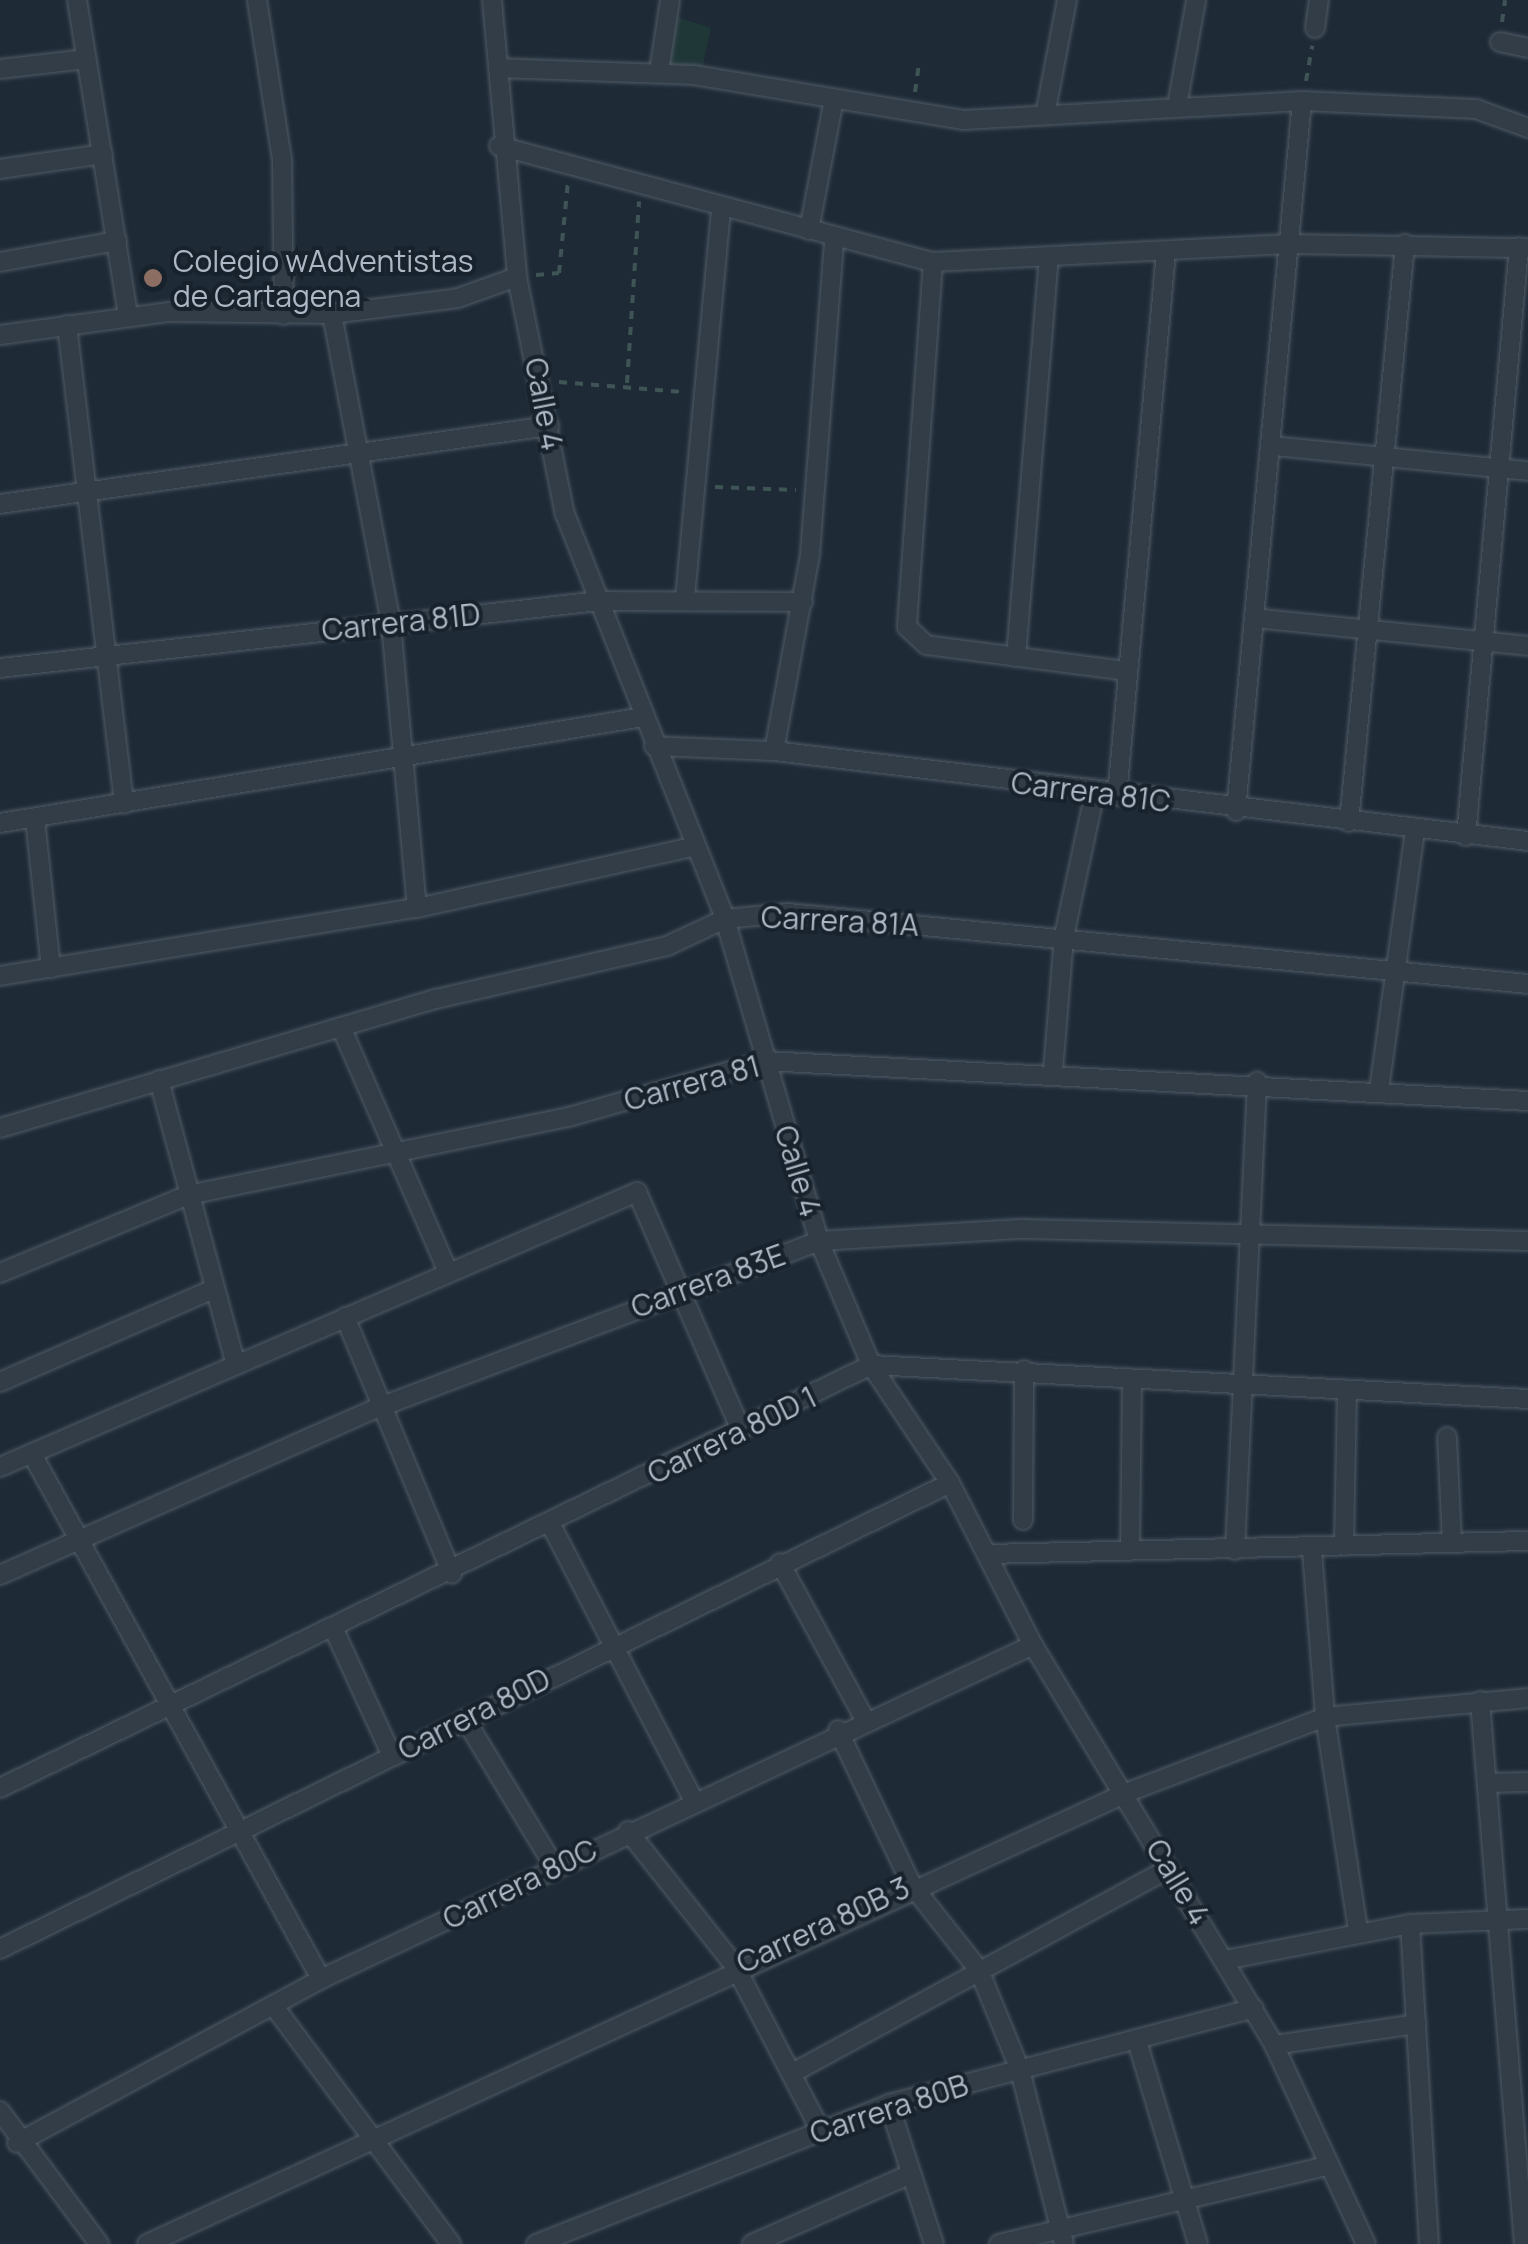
<!DOCTYPE html>
<html>
<head>
<meta charset="utf-8">
<style>
	body { margin:0 }
	#map { position:relative; width:1528px; height:2244px; overflow:hidden; background:#1e2b37; font-family:Manrope,sans-serif }
	div>[style] { position:absolute }
	.green>* { inset:0; background:#203738 }
	.path>* { height:4px; margin-top:-2px; transform-origin:0; background:repeating-linear-gradient(90deg,#3e5455 0 8px,transparent 0 16px) }
	.roads { filter:drop-shadow(0 0 2px #505b66) drop-shadow(0 0 2px #505b66) }
	.minor>* { height:18px; margin:-9px; padding:0 9px; transform-origin:9px; border-radius:9px; background:#323d47 }
	.dots>* { width:28px; height:28px; translate:-50% -50%; box-sizing:border-box; border:5px solid #18222c; border-radius:50% }
	span { translate:-50% -50%; white-space:nowrap; text-align:center; line-height:1.15; -webkit-text-stroke:8px #18222c; paint-order:stroke }
	.poi-label { font-size:30px; color:#acb8c5 }
	.left { translate:0 -50%; text-align:left }
	.street-label { font-size:30px; color:#acb8c5 }
</style>
</head>
<body>
<div id="map">
	<div class="green">
		<i style="clip-path:polygon(677px 17px,711px 28px,702px 69px,669px 65px)"></i>
	</div>
	<div class="path">
		<i style="left:1502px;top:22px;width:22px;rotate:-82deg"></i>
		<i style="left:1306px;top:81px;width:36px;rotate:-80deg"></i>
		<i style="left:915px;top:92px;width:29px;rotate:-82deg"></i>
		<i style="left:536px;top:275px;width:23px;rotate:-5deg"></i>
		<i style="left:559px;top:273px;width:92px;rotate:-84.4deg"></i>
		<i style="left:559px;top:382px;width:124px;rotate:4.6deg"></i>
		<i style="left:627px;top:383px;width:182px;rotate:-86.2deg"></i>
		<i style="left:715px;top:487px;width:81px;rotate:2.1deg"></i>
	</div>
	<div class="roads">
		<div class="minor">
			<i style="left:77px;top:0;width:320px;rotate:80.8deg"></i>
			<i style="left:257px;top:0;width:162px;rotate:81.1deg"></i>
			<i style="left:282px;top:160px;width:155px;rotate:89.3deg"></i>
			<i style="left:492px;top:0;width:278px;rotate:84.8deg"></i>
			<i style="left:517px;top:277px;width:242px;rotate:78.6deg"></i>
			<i style="left:565px;top:514px;width:435px;rotate:68.4deg"></i>
			<i style="left:725px;top:919px;width:335px;rotate:73.7deg"></i>
			<i style="left:819px;top:1241px;width:134px;rotate:67.2deg"></i>
			<i style="left:871px;top:1365px;width:142px;rotate:56.2deg"></i>
			<i style="left:950px;top:1483px;width:182px;rotate:62.9deg"></i>
			<i style="left:1033px;top:1645px;width:467px;rotate:58.9deg"></i>
			<i style="left:1274px;top:2045px;width:219px;rotate:65.2deg"></i>
			<i style="left:1315px;top:28px;width:28px;rotate:-82deg"></i>
			<i style="left:1500px;top:42px;width:29px;rotate:12deg"></i>
			<i style="left:498px;top:68px;width:196px;rotate:2deg"></i>
			<i style="left:694px;top:75px;width:274px;rotate:9.5deg"></i>
			<i style="left:964px;top:120px;width:339px;rotate:-3.2deg"></i>
			<i style="left:1302px;top:101px;width:174px;rotate:2.6deg"></i>
			<i style="left:1476px;top:109px;width:55px;rotate:20.1deg"></i>
			<i style="left:0;top:69px;width:87px;rotate:-6.6deg"></i>
			<i style="left:659px;top:72px;width:73px;rotate:-81.3deg"></i>
			<i style="left:1177px;top:106px;width:108px;rotate:-79.8deg"></i>
			<i style="left:1045px;top:115px;width:117px;rotate:-79.2deg"></i>
			<i style="left:499px;top:146px;width:449px;rotate:15deg"></i>
			<i style="left:933px;top:262px;width:356px;rotate:-2.9deg"></i>
			<i style="left:1289px;top:244px;width:239px;rotate:1deg"></i>
			<i style="left:0;top:169px;width:104px;rotate:-8.3deg"></i>
			<i style="left:809px;top:230px;width:133px;rotate:-79.2deg"></i>
			<i style="left:0;top:262px;width:119px;rotate:-10.2deg"></i>
			<i style="left:933px;top:262px;width:366px;rotate:94.1deg"></i>
			<i style="left:907px;top:627px;width:26px;rotate:43deg"></i>
			<i style="left:926px;top:645px;width:202px;rotate:7.4deg"></i>
			<i style="left:332px;top:314px;width:315px;rotate:79.2deg"></i>
			<i style="left:391px;top:623px;width:286px;rotate:84.8deg"></i>
			<i style="left:67px;top:325px;width:482px;rotate:83.2deg"></i>
			<i style="left:0;top:335px;width:171px;rotate:-7.8deg"></i>
			<i style="left:169px;top:312px;width:163px;rotate:0.7deg"></i>
			<i style="left:332px;top:314px;width:127px;rotate:-7.2deg"></i>
			<i style="left:458px;top:298px;width:63px;rotate:-19.6deg"></i>
			<i style="left:1273px;top:446px;width:256px;rotate:5.6deg"></i>
			<i style="left:0;top:504px;width:555px;rotate:-8.09deg"></i>
			<i style="left:685px;top:598px;width:392px;rotate:-84.7deg"></i>
			<i style="left:1254px;top:618px;width:275px;rotate:5.8deg"></i>
			<i style="left:1016px;top:657px;width:400px;rotate:-85.3deg"></i>
			<i style="left:0;top:668px;width:603px;rotate:-6.38deg"></i>
			<i style="left:599px;top:601px;width:204px;rotate:0.3deg"></i>
			<i style="left:654px;top:746px;width:120px;rotate:2.4deg"></i>
			<i style="left:774px;top:751px;width:759px;rotate:6.81deg"></i>
			<i style="left:774px;top:751px;width:200px;rotate:-79.6deg"></i>
			<i style="left:810px;top:554px;width:313px;rotate:-85.6deg"></i>
			<i style="left:1117px;top:796px;width:546px;rotate:-84.85deg"></i>
			<i style="left:1236px;top:811px;width:713px;rotate:-84.69deg"></i>
			<i style="left:35px;top:819px;width:150px;rotate:83.9deg"></i>
			<i style="left:1349px;top:822px;width:581px;rotate:-84.47deg"></i>
			<i style="left:0;top:823px;width:652px;rotate:-9.36deg"></i>
			<i style="left:1466px;top:836px;width:591px;rotate:-84.86deg"></i>
			<i style="left:0;top:976px;width:423px;rotate:-9.3deg"></i>
			<i style="left:417px;top:908px;width:283px;rotate:-12.5deg"></i>
			<i style="left:341px;top:1027px;width:267px;rotate:66.4deg"></i>
			<i style="left:1053px;top:1071px;width:135px;rotate:-85.3deg"></i>
			<i style="left:1064px;top:936px;width:147px;rotate:-77.9deg"></i>
			<i style="left:159px;top:1080px;width:295px;rotate:74.9deg"></i>
			<i style="left:1379px;top:1090px;width:261px;rotate:-82.1deg"></i>
			<i style="left:0;top:1128px;width:455px;rotate:-16.5deg"></i>
			<i style="left:436px;top:999px;width:237px;rotate:-12.9deg"></i>
			<i style="left:667px;top:946px;width:64px;rotate:-25deg"></i>
			<i style="left:725px;top:919px;width:63px;rotate:-5.4deg"></i>
			<i style="left:788px;top:913px;width:743px;rotate:5.48deg"></i>
			<i style="left:0;top:1273px;width:204px;rotate:-22.5deg"></i>
			<i style="left:188px;top:1195px;width:389px;rotate:-11.6deg"></i>
			<i style="left:569px;top:1117px;width:204px;rotate:-15.9deg"></i>
			<i style="left:765px;top:1061px;width:764px;rotate:3deg"></i>
			<i style="left:345px;top:1317px;width:278px;rotate:67.4deg"></i>
			<i style="left:0;top:1382px;width:233px;rotate:-23.5deg"></i>
			<i style="left:1447px;top:1437px;width:105px;rotate:87.3deg"></i>
			<i style="left:32px;top:1454px;width:599px;rotate:61.17deg"></i>
			<i style="left:0;top:1467px;width:694px;rotate:-23.35deg"></i>
			<i style="left:637px;top:1192px;width:260px;rotate:66.4deg"></i>
			<i style="left:1023px;top:1520px;width:150px;rotate:-89.6deg"></i>
			<i style="left:551px;top:1525px;width:309px;rotate:62.6deg"></i>
			<i style="left:1344px;top:1546px;width:153px;rotate:-88.9deg"></i>
			<i style="left:1130px;top:1547px;width:166px;rotate:-89.3deg"></i>
			<i style="left:1235px;top:1550px;width:469px;rotate:-87.3deg"></i>
			<i style="left:1312px;top:1550px;width:168px;rotate:85.5deg"></i>
			<i style="left:1325px;top:1717px;width:217px;rotate:81.2deg"></i>
			<i style="left:987px;top:1554px;width:541px;rotate:-1.38deg"></i>
			<i style="left:780px;top:1563px;width:176px;rotate:61.5deg"></i>
			<i style="left:0;top:1575px;width:415px;rotate:-23.9deg"></i>
			<i style="left:380px;top:1407px;width:469px;rotate:-20.7deg"></i>
			<i style="left:819px;top:1241px;width:205px;rotate:-3.4deg"></i>
			<i style="left:1024px;top:1229px;width:504px;rotate:1.36deg"></i>
			<i style="left:335px;top:1632px;width:136px;rotate:65.3deg"></i>
			<i style="left:1480px;top:1701px;width:545px;rotate:85.37deg"></i>
			<i style="left:465px;top:1719px;width:175px;rotate:58.8deg"></i>
			<i style="left:838px;top:1730px;width:170px;rotate:64.6deg"></i>
			<i style="left:911px;top:1884px;width:110px;rotate:51.7deg"></i>
			<i style="left:979px;top:1970px;width:108px;rotate:67.7deg"></i>
			<i style="left:1020px;top:2070px;width:179px;rotate:75.8deg"></i>
			<i style="left:1487px;top:1783px;width:41px;rotate:-1.4deg"></i>
			<i style="left:0;top:1788px;width:968px;rotate:-25.9deg"></i>
			<i style="left:871px;top:1365px;width:658px;rotate:2.96deg"></i>
			<i style="left:628px;top:1831px;width:172px;rotate:51.6deg"></i>
			<i style="left:735px;top:1966px;width:184px;rotate:62.5deg"></i>
			<i style="left:1410px;top:1924px;width:321px;rotate:86.6deg"></i>
			<i style="left:0;top:1949px;width:1058px;rotate:-26.13deg"></i>
			<i style="left:1225px;top:1960px;width:188px;rotate:-11deg"></i>
			<i style="left:1410px;top:1924px;width:118px;rotate:-2.4deg"></i>
			<i style="left:273px;top:2005px;width:298px;rotate:53.3deg"></i>
			<i style="left:1137px;top:2041px;width:212px;rotate:73.3deg"></i>
			<i style="left:1274px;top:2045px;width:144px;rotate:-8.4deg"></i>
			<i style="left:796px;top:2071px;width:423px;rotate:-28.5deg"></i>
			<i style="left:889px;top:2104px;width:147px;rotate:72.2deg"></i>
			<i style="left:0;top:2111px;width:166px;rotate:53.3deg"></i>
			<i style="left:17px;top:2143px;width:345px;rotate:-28.3deg"></i>
			<i style="left:321px;top:1979px;width:786px;rotate:-25.13deg"></i>
			<i style="left:147px;top:2244px;width:1078px;rotate:-24.73deg"></i>
			<i style="left:1126px;top:1793px;width:213px;rotate:-20.9deg"></i>
			<i style="left:1325px;top:1717px;width:204px;rotate:-5.3deg"></i>
			<i style="left:536px;top:2244px;width:380px;rotate:-21.6deg"></i>
			<i style="left:889px;top:2104px;width:377px;rotate:-14.7deg"></i>
			<i style="left:752px;top:2244px;width:174px;rotate:-23.8deg"></i>
			<i style="left:999px;top:2244px;width:336px;rotate:-13.4deg"></i>
		</div>
	</div>
	<div class="dots">
		<i style="left:153px;top:278px;background:#8d6e63"></i>
	</div>
	<div class="poi-label">
		<span class="left" style="left:173px;top:278px">Colegio wAdventistas<br>de Cartagena</span>
	</div>
	<div class="street-label">
		<span style="left:544px;top:404px;rotate:79deg">Calle 4</span>
		<span style="left:401px;top:622px;rotate:-6deg">Carrera 81D</span>
		<span style="left:1091px;top:792px;rotate:7deg">Carrera 81C</span>
		<span style="left:840px;top:921px;rotate:3deg">Carrera 81A</span>
		<span style="left:692px;top:1083px;rotate:-15deg">Carrera 81</span>
		<span style="left:798px;top:1171px;rotate:73deg">Calle 4</span>
		<span style="left:708px;top:1281px;rotate:-20deg">Carrera 83E</span>
		<span style="left:732px;top:1435px;rotate:-26deg">Carrera 80D 1</span>
		<span style="left:474px;top:1714px;rotate:-27deg">Carrera 80D</span>
		<span style="left:1178px;top:1882px;rotate:59deg">Calle 4</span>
		<span style="left:520px;top:1884px;rotate:-26deg">Carrera 80C</span>
		<span style="left:823px;top:1925px;rotate:-25deg">Carrera 80B 3</span>
		<span style="left:889px;top:2109px;rotate:-18deg">Carrera 80B</span>
	</div>
</div>
</body>
</html>
